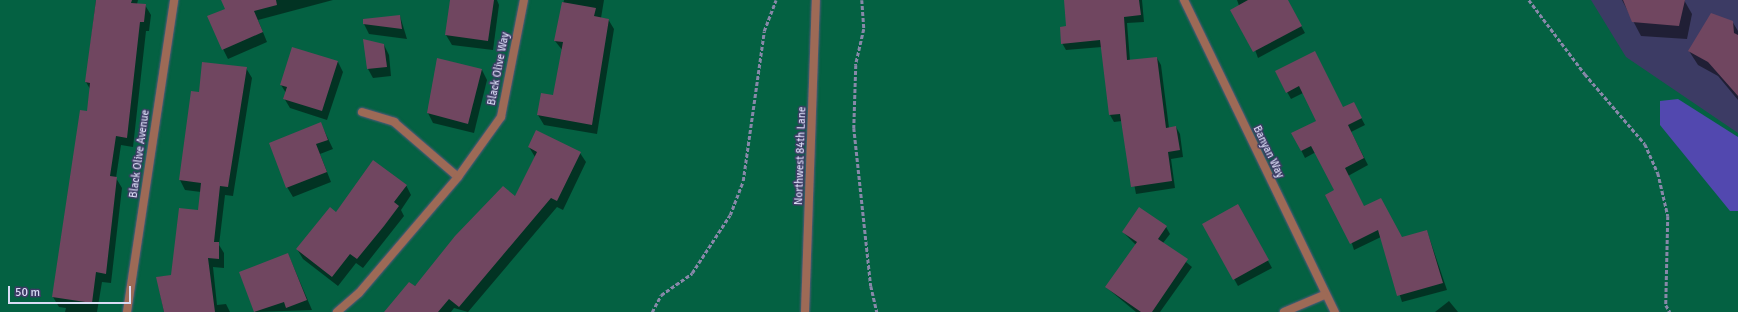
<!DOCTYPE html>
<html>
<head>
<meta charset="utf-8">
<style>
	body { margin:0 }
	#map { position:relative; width:1738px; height:312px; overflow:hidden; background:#3c3b64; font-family:Signika,sans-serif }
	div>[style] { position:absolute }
	.green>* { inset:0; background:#046142 }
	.water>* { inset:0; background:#5248af }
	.shadow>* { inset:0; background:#0007 }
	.building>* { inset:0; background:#704660 }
	.path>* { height:2.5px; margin-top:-1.25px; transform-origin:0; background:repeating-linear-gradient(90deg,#8888a9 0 4px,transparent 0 6px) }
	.roads { filter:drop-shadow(0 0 1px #58587e) drop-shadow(0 0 1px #58587e) }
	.minor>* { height:8px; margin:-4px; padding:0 4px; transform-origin:4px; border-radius:4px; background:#9d6a56 }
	span { translate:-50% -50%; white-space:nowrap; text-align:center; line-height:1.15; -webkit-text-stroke:3px #3c3b64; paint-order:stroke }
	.street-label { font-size:11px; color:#dadcf5 }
	.scale { position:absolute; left:8px; top:286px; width:123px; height:18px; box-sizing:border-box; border:2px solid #dadcf5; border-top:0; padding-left:5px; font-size:12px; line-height:14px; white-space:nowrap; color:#dadcf5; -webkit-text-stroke:3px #3c3b64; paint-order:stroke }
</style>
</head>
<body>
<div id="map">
	<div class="green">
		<i style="clip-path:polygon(0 0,1591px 0,1626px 57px,1738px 133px,1738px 312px,0 312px)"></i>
	</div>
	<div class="water">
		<i style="clip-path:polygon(1678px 99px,1738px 137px,1738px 211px,1730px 211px,1660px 125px,1660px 101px)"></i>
	</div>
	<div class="shadow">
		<i style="clip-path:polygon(96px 0,138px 0,137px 4px,145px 5px,151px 15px,149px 31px,146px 31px,133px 147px,121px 145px,116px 178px,122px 188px,111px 283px,102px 282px,97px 312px,65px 312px,66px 308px,59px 307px,53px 297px,88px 112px,90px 89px,86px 82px)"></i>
		<i style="clip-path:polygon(222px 0,333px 0,258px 20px,267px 42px,228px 59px,223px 49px,226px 9px)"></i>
		<i style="clip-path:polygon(451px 0,497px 0,499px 5px,493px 50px,452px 45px,446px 35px)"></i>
		<i style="clip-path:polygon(564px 0,604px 0,601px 18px,608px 19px,614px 29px,597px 134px,544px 125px,538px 115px,554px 97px,563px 51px,555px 41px)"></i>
		<i style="clip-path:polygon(1065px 0,1142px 0,1144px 22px,1127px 23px,1130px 61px,1157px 58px,1161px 65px,1169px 128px,1176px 127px,1180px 134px,1183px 157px,1171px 159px,1175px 188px,1136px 194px,1122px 121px,1114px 122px,1110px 115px,1102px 47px,1066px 50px,1062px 43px,1067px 27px)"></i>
		<i style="clip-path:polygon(1237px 0,1287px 0,1305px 33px,1258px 58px)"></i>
		<i style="clip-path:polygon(1622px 0,1684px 0,1692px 14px,1687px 39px,1641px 36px)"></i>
		<i style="clip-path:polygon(400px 16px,407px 39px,369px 34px,364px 24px)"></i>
		<i style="clip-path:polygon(1732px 21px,1738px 31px,1738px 100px,1718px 76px,1698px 65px,1689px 51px)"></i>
		<i style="clip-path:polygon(384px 45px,389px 55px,391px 76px,373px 78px,368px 69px)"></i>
		<i style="clip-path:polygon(293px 48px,338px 62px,343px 72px,327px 120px,290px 108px,284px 98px,286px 93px,281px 85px)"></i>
		<i style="clip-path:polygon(438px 59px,482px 70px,487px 80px,474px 133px,433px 123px,428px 113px)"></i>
		<i style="clip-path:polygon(246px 68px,252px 78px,233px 196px,225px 195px,219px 245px,224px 253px,224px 268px,213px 267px,217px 305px,226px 304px,230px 312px,164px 312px,157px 277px,172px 276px,199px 211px,201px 192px,185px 190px,180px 180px,200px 93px)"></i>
		<i style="clip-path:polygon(1276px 72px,1343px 108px,1357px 110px,1365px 125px,1351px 132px,1368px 165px,1348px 176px,1364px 208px,1402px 239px,1427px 231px,1447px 290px,1402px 302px,1381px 237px,1354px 250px,1335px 191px,1316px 152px,1305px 158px,1293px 134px,1317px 121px,1303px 93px,1291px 99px)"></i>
		<i style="clip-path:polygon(321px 124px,333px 149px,320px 154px,331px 182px,293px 197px,287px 187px)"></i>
		<i style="clip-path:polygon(529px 147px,580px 153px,586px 162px,563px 210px,557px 207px,468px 312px,454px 308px,451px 312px,385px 312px,516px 197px,535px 157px)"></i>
		<i style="clip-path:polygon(406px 185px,411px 195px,401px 210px,404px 216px,363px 268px,356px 263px,338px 286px,303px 259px,297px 249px,336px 213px)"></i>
		<i style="clip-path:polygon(1238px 206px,1272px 268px,1238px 286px,1204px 224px)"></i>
		<i style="clip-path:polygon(1166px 227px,1170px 234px,1163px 243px,1192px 267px,1160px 312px,1136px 312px,1107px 288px,1136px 245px,1123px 232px)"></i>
		<i style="clip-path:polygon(288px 254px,312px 310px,255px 312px,240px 273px)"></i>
		<i style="clip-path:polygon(1449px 301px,1458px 312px,1435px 312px)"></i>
	</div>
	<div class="building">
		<i style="clip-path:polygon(96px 0,132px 0,131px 3px,146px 4px,144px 22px,140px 22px,127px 138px,116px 136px,110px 176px,117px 177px,106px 274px,96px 272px,92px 303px,52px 297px,80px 110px,87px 111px,90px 83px,85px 82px)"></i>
		<i style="clip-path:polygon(221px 0,276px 0,277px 5px,254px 11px,263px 32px,222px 50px,207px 16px,225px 9px)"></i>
		<i style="clip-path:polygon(450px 0,494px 0,488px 41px,445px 35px)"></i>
		<i style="clip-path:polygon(1064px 0,1139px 0,1141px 15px,1124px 17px,1127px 60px,1157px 57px,1166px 128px,1176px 126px,1180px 150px,1168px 152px,1172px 181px,1131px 187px,1120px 114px,1109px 115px,1100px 40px,1061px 44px,1060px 27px,1066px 26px)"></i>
		<i style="clip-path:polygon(1248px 0,1288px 0,1302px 26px,1253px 52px,1230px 10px)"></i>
		<i style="clip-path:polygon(1623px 0,1685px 0,1679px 26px,1632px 22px)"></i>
		<i style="clip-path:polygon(562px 2px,596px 8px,594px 16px,609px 19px,592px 125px,537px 115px,541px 93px,553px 95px,563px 42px,554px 41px)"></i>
		<i style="clip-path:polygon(1711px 13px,1733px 21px,1734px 33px,1738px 35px,1738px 96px,1708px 62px,1688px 51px)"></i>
		<i style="clip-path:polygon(400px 15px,402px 29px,363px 24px,363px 19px)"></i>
		<i style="clip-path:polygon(363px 39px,384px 44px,387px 67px,367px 69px)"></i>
		<i style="clip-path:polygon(292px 47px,338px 61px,322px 111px,283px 99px,287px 87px,280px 85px)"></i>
		<i style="clip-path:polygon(1315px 51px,1343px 107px,1354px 102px,1362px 118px,1348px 125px,1364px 158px,1345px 168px,1364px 206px,1381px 198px,1402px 237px,1427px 230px,1443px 283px,1397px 296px,1378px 230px,1350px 244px,1325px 195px,1334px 190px,1311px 146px,1301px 151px,1291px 133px,1316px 121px,1299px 86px,1286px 93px,1275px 71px)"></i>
		<i style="clip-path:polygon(437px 58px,482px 69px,468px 124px,427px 113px)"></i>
		<i style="clip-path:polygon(202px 62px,247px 67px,228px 187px,220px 186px,214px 242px,219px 242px,219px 259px,208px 258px,215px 312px,164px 312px,156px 277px,171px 275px,179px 208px,198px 210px,201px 183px,179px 180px,191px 91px,199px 92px)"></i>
		<i style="clip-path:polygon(321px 122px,328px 140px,316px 144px,327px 172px,286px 188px,269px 143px)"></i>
		<i style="clip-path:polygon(536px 130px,581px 152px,557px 201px,551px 198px,459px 307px,449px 299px,438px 312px,384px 312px,409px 282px,415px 286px,455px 236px,503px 186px,515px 196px,537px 152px,528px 147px)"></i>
		<i style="clip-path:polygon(373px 160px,407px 185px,394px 202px,399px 206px,384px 226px,357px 259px,350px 254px,332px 277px,296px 249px,330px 207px,336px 212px)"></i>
		<i style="clip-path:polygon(1238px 204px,1269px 260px,1233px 280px,1202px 224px)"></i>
		<i style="clip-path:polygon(1139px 207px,1167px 226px,1158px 239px,1188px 259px,1152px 312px,1141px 312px,1105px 287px,1137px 242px,1122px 232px)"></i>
		<i style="clip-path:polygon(288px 253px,307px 300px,286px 308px,284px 302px,254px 312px,239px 272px)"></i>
	</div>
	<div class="path">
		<i style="left:862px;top:0;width:29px;rotate:86deg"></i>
		<i style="left:864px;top:29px;width:37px;rotate:103deg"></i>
		<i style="left:856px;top:65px;width:63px;rotate:91.8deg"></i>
		<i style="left:854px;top:128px;width:159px;rotate:83.9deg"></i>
		<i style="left:871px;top:286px;width:27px;rotate:77deg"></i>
		<i style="left:1529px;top:0;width:93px;rotate:52.9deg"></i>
		<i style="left:1585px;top:74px;width:92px;rotate:49.4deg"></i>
		<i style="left:1645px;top:144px;width:32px;rotate:66deg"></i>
		<i style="left:1658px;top:173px;width:44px;rotate:76.9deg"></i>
		<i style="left:1668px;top:216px;width:89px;rotate:91.3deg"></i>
		<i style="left:1666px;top:305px;width:8px;rotate:60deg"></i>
		<i style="left:652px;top:312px;width:19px;rotate:-62deg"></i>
		<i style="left:661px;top:295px;width:38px;rotate:-35deg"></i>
		<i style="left:692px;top:273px;width:69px;rotate:-56.8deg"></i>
		<i style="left:730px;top:215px;width:36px;rotate:-69deg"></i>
		<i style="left:743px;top:181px;width:151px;rotate:-82deg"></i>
		<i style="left:764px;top:31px;width:33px;rotate:-69deg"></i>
	</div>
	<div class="roads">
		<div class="minor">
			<i style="left:1184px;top:0;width:347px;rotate:64.2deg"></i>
			<i style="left:362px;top:112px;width:34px;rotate:17deg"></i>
			<i style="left:394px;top:122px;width:84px;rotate:40.7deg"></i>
			<i style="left:127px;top:312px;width:316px;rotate:-81.4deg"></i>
			<i style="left:337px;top:312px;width:29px;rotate:-41deg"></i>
			<i style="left:359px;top:293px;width:153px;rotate:-49.5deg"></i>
			<i style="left:458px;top:177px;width:74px;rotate:-54.4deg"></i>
			<i style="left:501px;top:117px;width:119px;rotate:-78.9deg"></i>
			<i style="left:805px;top:312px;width:312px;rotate:-88deg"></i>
			<i style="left:1284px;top:312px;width:43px;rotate:-23deg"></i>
		</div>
	</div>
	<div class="street-label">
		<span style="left:499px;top:69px;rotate:-79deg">Black Olive Way</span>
		<span style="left:1268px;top:152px;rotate:64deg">Banyan Way</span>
		<span style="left:140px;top:154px;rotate:-82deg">Black Olive Avenue</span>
		<span style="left:801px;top:156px;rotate:-88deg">Northwest 84th Lane</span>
	</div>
	<div class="scale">50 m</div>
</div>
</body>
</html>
